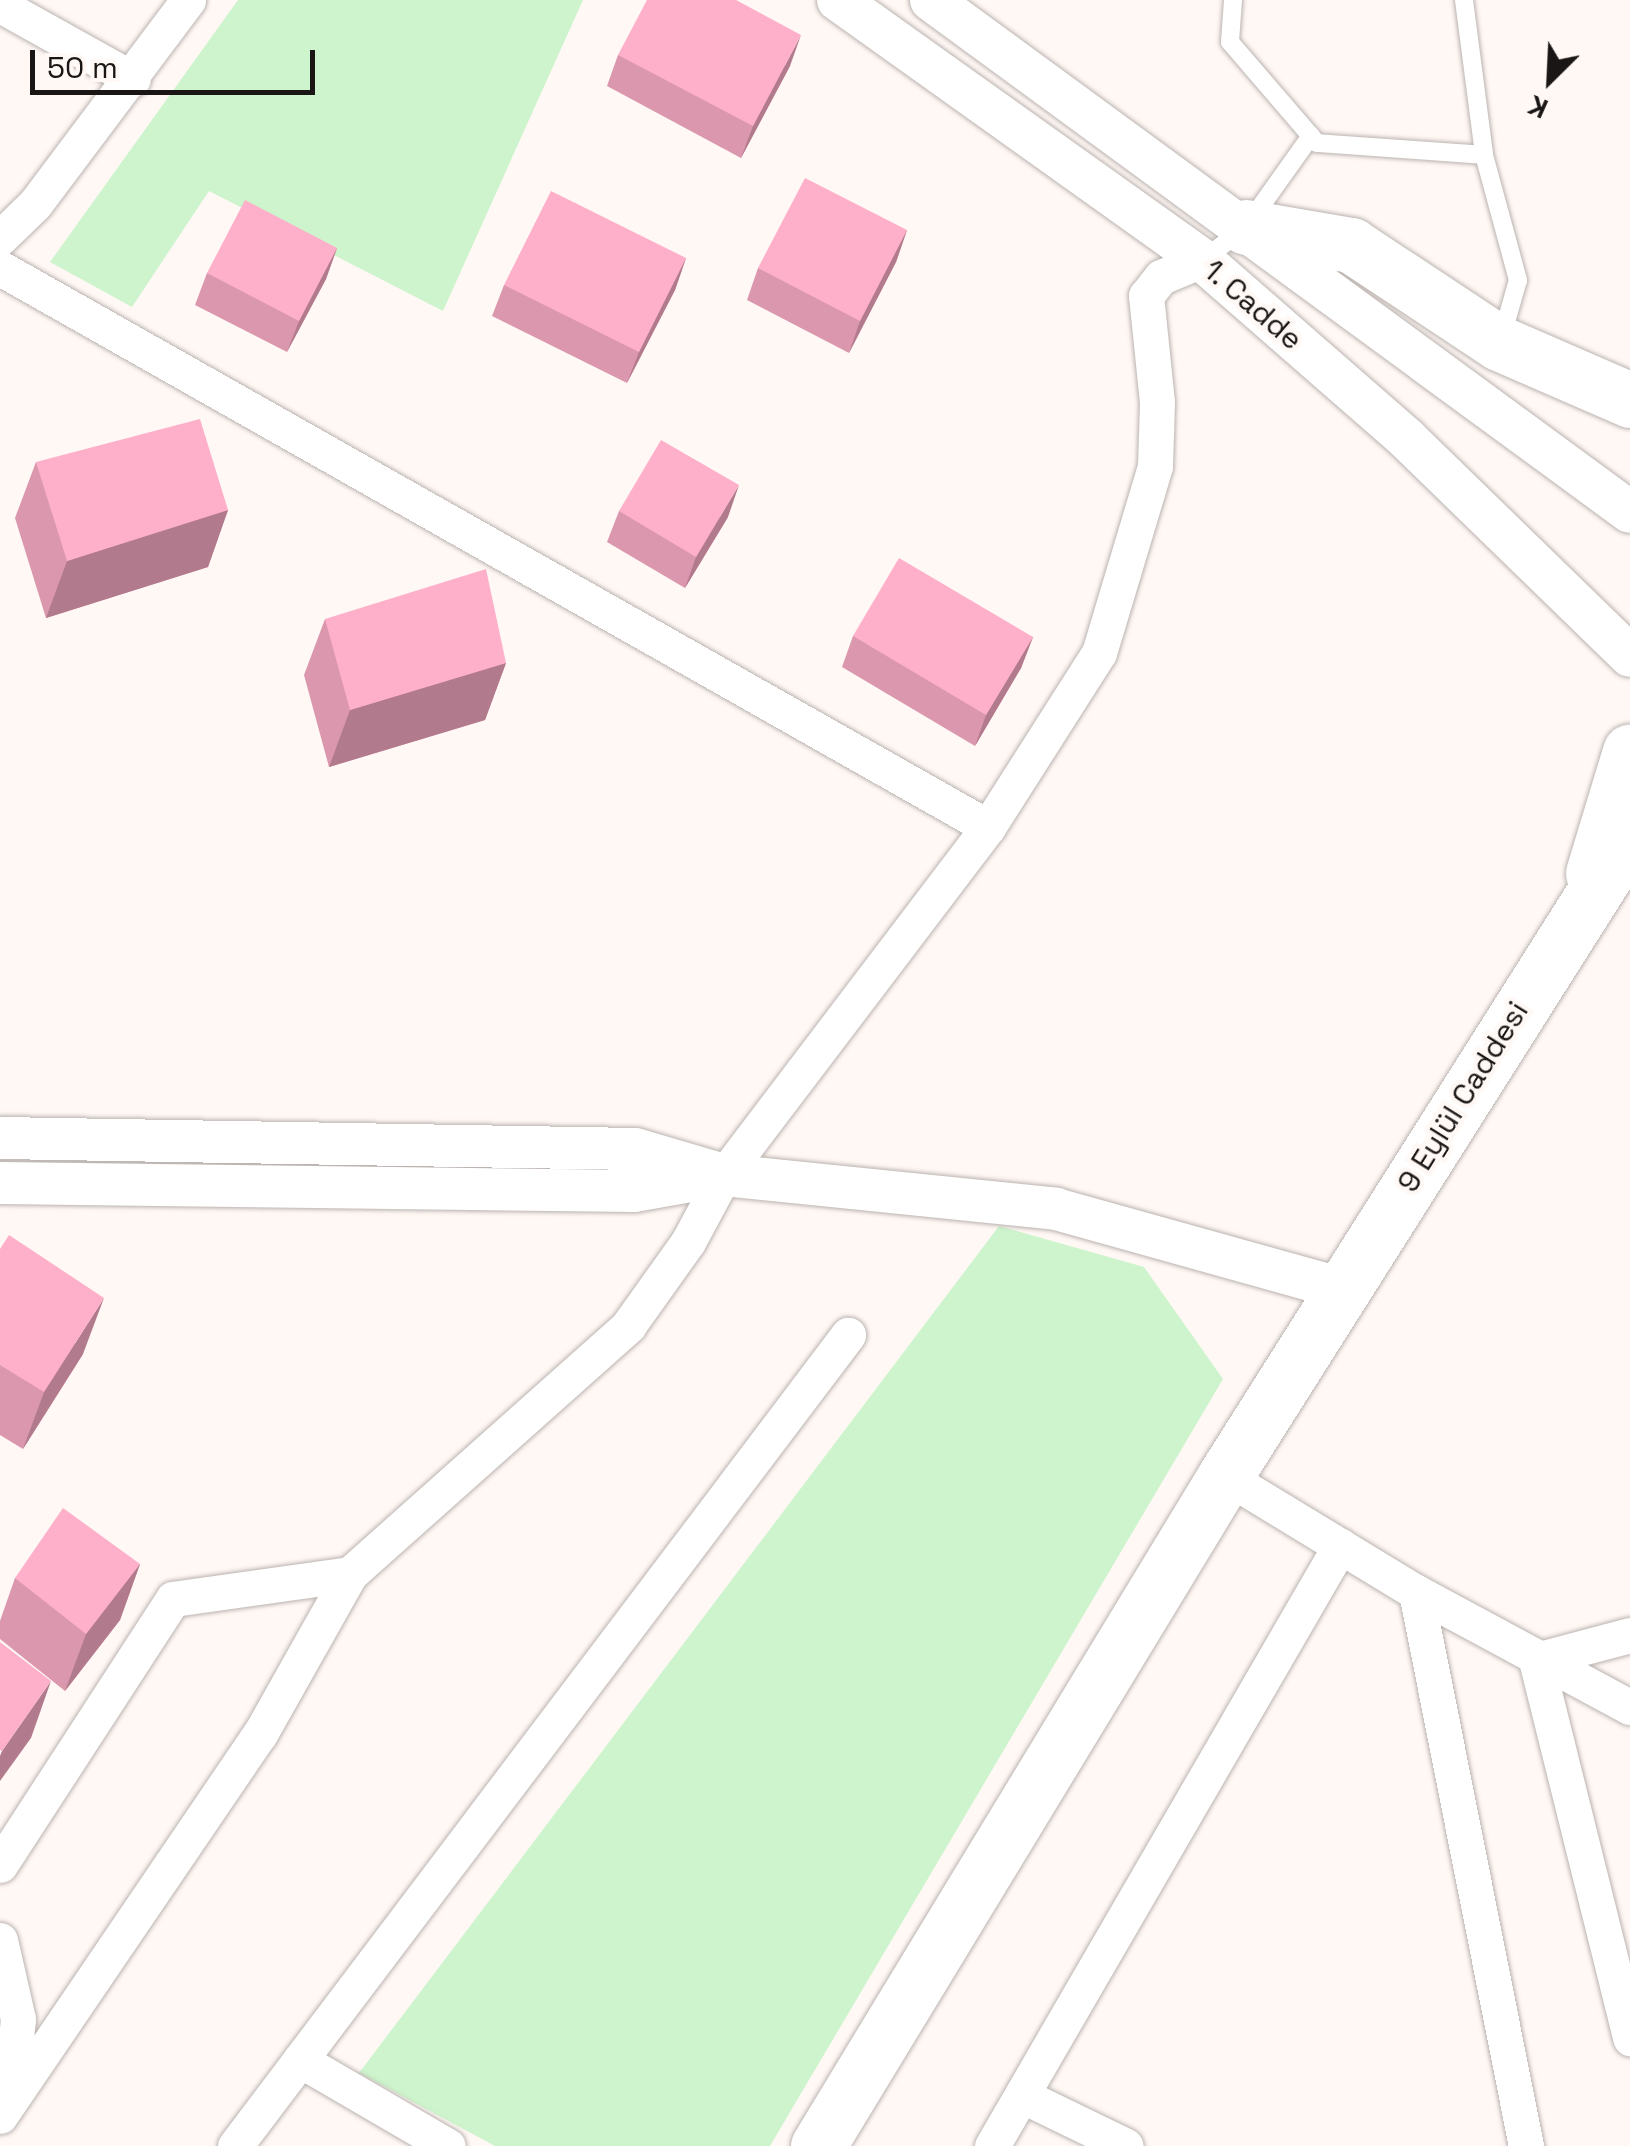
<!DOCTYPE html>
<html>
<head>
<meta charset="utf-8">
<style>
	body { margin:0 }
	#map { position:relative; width:1630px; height:2146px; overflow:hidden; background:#fff8f5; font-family:"Space Grotesk",sans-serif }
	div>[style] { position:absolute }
	.green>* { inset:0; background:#cdf4cc }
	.roads { filter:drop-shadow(0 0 2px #bbb3af) drop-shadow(0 0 2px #bbb3af) }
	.service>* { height:18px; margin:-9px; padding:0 9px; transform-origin:9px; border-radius:9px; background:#fff }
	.minor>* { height:35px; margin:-17.5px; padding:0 17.5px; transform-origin:17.5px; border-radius:17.5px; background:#fff }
	.tertiary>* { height:42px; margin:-21px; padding:0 21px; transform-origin:21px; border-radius:21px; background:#fff }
	.primary>* { height:55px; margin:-27.5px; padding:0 27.5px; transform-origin:27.5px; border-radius:27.5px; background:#fff }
	.wall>* { inset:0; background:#da97ae }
	.shaded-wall>* { inset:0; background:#b27b8d }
	.building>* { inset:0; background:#feb0ca }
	span { translate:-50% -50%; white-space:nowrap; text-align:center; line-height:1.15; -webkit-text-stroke:9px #fff8f5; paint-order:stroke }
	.street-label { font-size:30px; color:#191615 }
	.north { position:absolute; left:1500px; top:30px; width:100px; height:100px; -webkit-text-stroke:8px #fff8f5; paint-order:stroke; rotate:204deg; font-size:28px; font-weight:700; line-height:40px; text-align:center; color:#191615 }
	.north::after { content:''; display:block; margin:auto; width:35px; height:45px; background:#191615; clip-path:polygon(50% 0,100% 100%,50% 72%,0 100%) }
	.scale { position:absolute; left:30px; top:50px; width:285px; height:45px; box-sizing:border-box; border:5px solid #191615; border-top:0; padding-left:12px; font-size:30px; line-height:35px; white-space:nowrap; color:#191615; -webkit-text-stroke:8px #fff8f5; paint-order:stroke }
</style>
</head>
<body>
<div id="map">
	<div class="green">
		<i style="clip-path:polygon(238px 0,583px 0,443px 311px,209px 191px,132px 307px,50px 262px)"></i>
		<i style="clip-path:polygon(999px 1226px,1144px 1267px,1223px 1379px,770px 2146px,495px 2146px,359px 2073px)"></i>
	</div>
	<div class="roads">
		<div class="service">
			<i style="left:1233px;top:0;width:42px;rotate:94.1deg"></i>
			<i style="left:1230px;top:42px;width:133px;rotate:49.3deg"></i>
			<i style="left:1317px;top:143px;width:167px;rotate:4.1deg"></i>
			<i style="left:1464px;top:0;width:156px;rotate:82.6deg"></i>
			<i style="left:1484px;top:155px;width:130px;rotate:74.8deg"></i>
			<i style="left:1518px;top:280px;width:58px;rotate:105.9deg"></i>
			<i style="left:1204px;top:259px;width:53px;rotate:-37.3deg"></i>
			<i style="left:1246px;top:227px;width:112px;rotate:-54.5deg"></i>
		</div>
		<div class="minor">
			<i style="left:0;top:5px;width:152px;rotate:29.1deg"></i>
			<i style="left:0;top:238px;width:49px;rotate:-44.2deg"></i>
			<i style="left:35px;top:204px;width:255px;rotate:-53.1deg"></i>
			<i style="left:0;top:268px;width:1135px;rotate:29.5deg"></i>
			<i style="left:1225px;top:1476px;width:223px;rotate:31.3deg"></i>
			<i style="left:1416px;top:1592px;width:243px;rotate:28.3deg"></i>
			<i style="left:1416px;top:1592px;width:565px;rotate:78.77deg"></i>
			<i style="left:1630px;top:1635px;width:97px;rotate:165.1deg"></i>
			<i style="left:1536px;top:1660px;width:390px;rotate:76deg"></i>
			<i style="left:0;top:1865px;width:317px;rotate:-57deg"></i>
			<i style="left:173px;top:1599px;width:179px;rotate:-8deg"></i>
			<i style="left:0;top:1940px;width:81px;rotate:77.2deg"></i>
			<i style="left:18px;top:2019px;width:78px;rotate:95.9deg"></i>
			<i style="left:300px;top:2060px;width:171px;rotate:30.2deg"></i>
			<i style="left:1023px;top:2096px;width:114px;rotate:25.9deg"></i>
			<i style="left:0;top:2116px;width:462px;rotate:-55.8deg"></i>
			<i style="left:260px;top:1734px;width:184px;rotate:-60.6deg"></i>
			<i style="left:350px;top:1574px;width:373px;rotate:-41.7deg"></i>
			<i style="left:628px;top:1326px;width:103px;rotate:-54.5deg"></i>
			<i style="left:688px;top:1242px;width:76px;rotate:-61.8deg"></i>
			<i style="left:724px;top:1175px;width:437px;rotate:-52.8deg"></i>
			<i style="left:988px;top:827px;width:206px;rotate:-57.5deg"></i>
			<i style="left:1099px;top:653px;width:195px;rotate:-73.3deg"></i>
			<i style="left:1155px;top:466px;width:64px;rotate:-88.2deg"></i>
			<i style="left:1157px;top:402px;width:107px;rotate:-95.9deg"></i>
			<i style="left:1146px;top:296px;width:24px;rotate:-52deg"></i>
			<i style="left:1161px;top:277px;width:44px;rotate:-22.5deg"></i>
			<i style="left:235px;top:2146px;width:1017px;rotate:-52.92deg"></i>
			<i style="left:992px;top:2146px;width:694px;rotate:-59.89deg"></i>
		</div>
		<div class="tertiary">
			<i style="left:838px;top:0;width:447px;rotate:35.5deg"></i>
			<i style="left:1202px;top:260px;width:272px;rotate:41.1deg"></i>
			<i style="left:1407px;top:439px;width:311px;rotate:44.2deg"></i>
			<i style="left:931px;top:0;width:866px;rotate:36.22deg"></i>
			<i style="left:0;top:1138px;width:635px;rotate:0.99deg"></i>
			<i style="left:635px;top:1149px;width:93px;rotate:16.3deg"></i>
			<i style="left:724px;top:1175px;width:334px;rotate:5.8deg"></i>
			<i style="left:1056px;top:1209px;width:297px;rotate:15.6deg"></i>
			<i style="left:0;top:1183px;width:634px;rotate:0.72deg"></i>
			<i style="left:634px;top:1191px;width:80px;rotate:-10deg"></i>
		</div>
		<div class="primary">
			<i style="left:1246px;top:227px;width:107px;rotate:9.7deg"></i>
			<i style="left:1351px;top:245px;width:178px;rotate:33.5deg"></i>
			<i style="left:1499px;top:343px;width:143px;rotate:23.5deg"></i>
			<i style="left:1593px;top:873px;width:127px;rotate:-73.1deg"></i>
			<i style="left:818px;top:2146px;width:784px;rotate:-58.72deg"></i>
			<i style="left:1225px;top:1476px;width:757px;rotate:-57.67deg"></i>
		</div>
	</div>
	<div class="wall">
		<i style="clip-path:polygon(618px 55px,790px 66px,741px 158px,607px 86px)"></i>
		<i style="clip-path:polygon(907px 230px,896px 262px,849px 353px,747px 300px,758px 268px)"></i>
		<i style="clip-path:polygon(337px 248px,326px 279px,287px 352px,195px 305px,207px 273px)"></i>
		<i style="clip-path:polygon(686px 258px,675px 290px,627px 383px,492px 316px,504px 285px)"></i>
		<i style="clip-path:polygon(36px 462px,228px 510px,208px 567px,46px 618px,15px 518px)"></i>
		<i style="clip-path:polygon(619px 511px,728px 517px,685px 588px,607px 542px)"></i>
		<i style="clip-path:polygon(325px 619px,506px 663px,485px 720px,329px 767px,304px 675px)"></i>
		<i style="clip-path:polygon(853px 636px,1033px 637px,1021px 668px,975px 746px,842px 667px)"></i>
		<i style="clip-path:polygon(0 1249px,83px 1354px,23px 1449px,0 1435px)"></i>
		<i style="clip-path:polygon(140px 1564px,120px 1620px,65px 1691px,0 1639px,0 1621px,15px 1578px)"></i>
	</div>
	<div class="shaded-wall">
		<i style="clip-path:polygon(801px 35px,790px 66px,741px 158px,753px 126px)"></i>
		<i style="clip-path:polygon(907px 230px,896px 262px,849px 353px,860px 321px)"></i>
		<i style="clip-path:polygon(337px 248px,326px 279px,287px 352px,299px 321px)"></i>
		<i style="clip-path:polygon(686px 258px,675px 290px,627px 383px,639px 352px)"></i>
		<i style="clip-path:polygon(739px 485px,728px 517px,685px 588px,696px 557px)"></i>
		<i style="clip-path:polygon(228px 510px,208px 567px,46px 618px,67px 561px)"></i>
		<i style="clip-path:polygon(1033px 637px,1021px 668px,975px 746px,986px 715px)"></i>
		<i style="clip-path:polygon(506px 663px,485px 720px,329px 767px,350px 710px)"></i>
		<i style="clip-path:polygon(104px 1298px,83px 1354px,23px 1449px,44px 1392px)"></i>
		<i style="clip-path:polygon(140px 1564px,120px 1620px,65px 1691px,86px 1634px)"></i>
		<i style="clip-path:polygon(51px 1681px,31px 1738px,0 1781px,0 1756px,2px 1751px)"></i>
	</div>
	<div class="building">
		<i style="clip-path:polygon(647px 0,736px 0,801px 35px,753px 126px,618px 55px)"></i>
		<i style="clip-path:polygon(805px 178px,907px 230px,860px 321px,758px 268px)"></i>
		<i style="clip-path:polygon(551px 191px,686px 258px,639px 352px,504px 285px)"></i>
		<i style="clip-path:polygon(245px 200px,337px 248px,299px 321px,207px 273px)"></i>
		<i style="clip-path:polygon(200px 419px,228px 510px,67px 561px,36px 462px)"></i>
		<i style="clip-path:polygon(661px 440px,739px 485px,696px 557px,619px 511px)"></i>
		<i style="clip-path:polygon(899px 558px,1033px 637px,986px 715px,853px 636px)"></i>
		<i style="clip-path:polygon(486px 569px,506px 663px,350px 710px,325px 619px)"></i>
		<i style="clip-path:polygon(9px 1235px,104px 1298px,44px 1392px,0 1365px,0 1249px)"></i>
		<i style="clip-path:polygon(63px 1508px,140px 1564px,86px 1634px,15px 1578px)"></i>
		<i style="clip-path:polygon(0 1642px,51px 1681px,2px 1751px,0 1750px)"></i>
	</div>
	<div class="street-label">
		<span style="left:1253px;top:305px;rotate:41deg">1. Cadde</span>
		<span style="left:1463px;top:1097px;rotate:-58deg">9 Eylül Caddesi</span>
	</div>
	<div class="north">K</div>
	<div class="scale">50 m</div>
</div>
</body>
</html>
